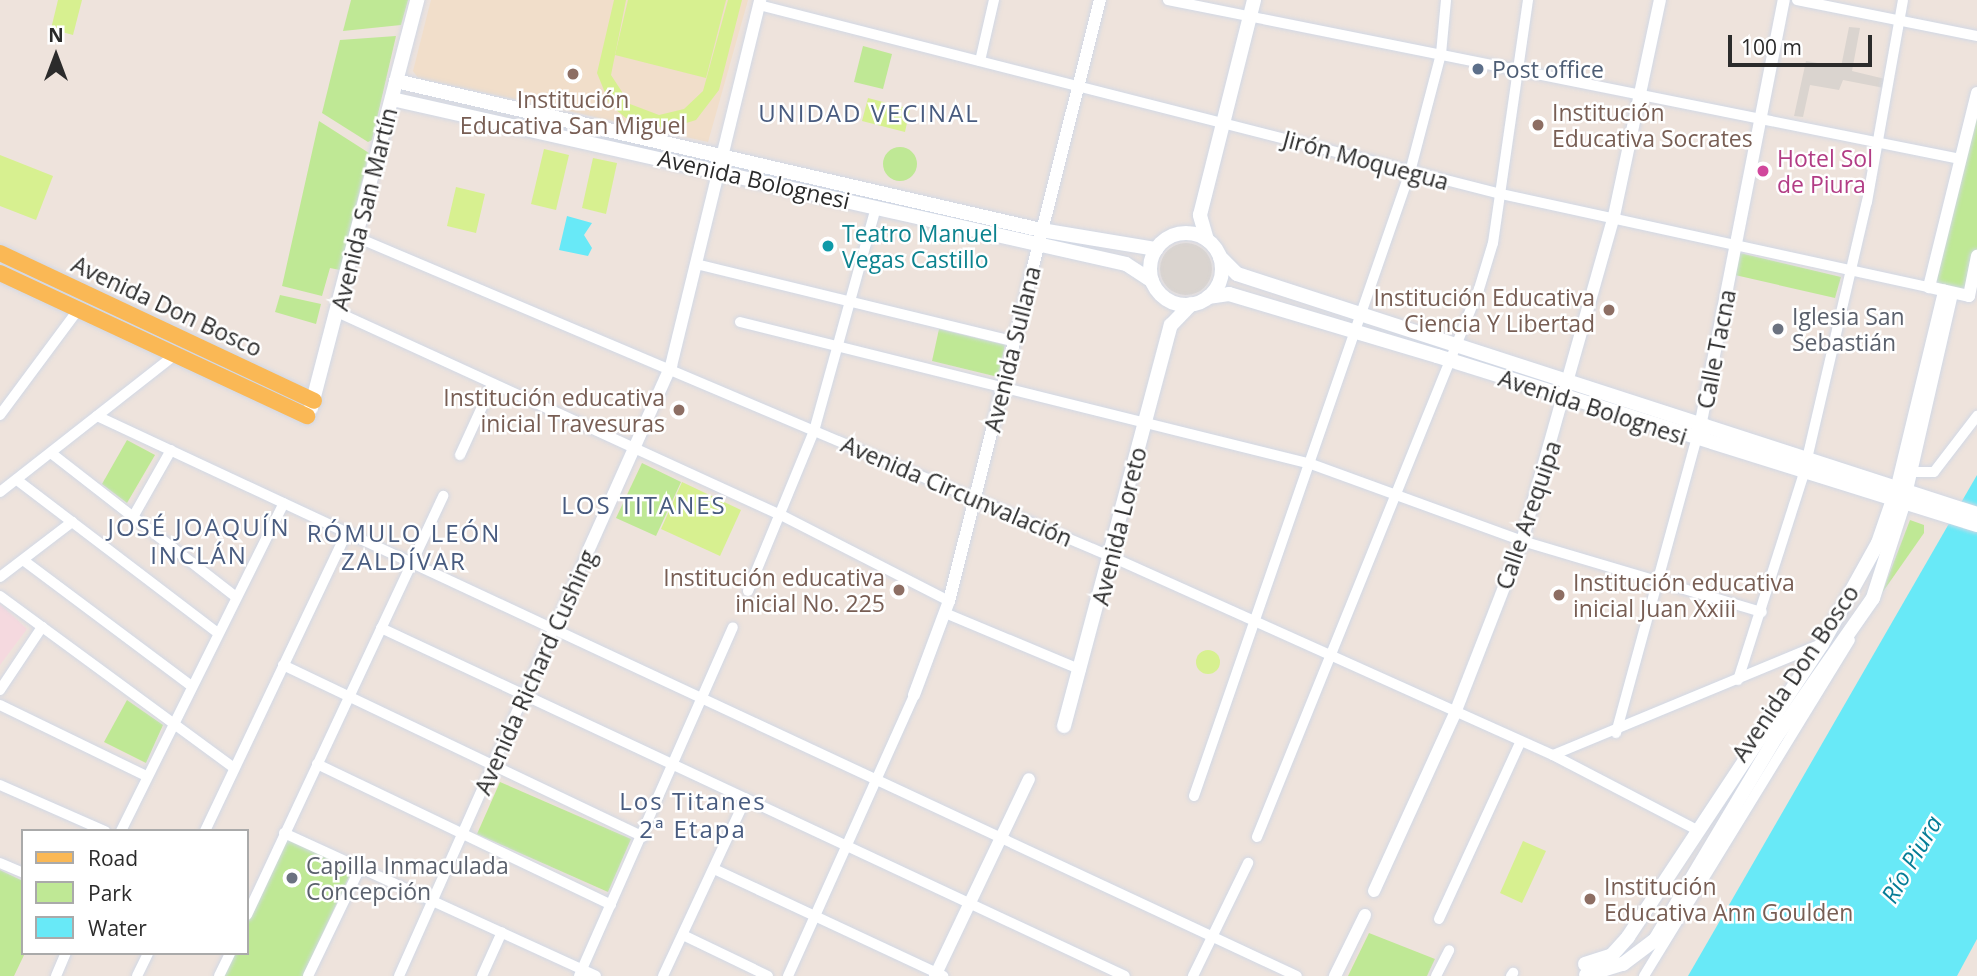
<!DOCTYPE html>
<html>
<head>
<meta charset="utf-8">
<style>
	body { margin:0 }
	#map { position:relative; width:1977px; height:976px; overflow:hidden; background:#eee3dc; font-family:"Open Sans",sans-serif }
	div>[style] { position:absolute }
	.education>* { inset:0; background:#f1deca }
	.medical>* { inset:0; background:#f5d9df }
	.green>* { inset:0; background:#bfe895 }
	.round { border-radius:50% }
	.pitch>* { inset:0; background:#d7f090 }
	.plaza>* { inset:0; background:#dad4cf }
	.water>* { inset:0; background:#68e9f7 }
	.roads { filter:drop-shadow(0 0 2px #d1d8e5) drop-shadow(0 0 2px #d1d8e5) }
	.minor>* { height:10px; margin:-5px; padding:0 5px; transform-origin:5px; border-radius:5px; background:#fff }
	.tertiary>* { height:12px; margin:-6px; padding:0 6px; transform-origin:6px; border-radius:6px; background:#fff }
	.secondary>* { height:14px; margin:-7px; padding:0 7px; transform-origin:7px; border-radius:7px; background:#fff }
	.secondary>.ring { margin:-7px; padding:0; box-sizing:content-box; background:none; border:14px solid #fff; border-radius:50% }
	.primary>* { height:16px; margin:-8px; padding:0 8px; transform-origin:8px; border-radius:8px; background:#fab855 }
	.dots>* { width:19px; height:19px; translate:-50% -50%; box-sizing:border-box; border:4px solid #fff; border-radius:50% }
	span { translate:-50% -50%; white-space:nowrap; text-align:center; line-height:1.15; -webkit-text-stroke:5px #fff; paint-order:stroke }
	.service-label { font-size:23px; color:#4e5e75 }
	.left { translate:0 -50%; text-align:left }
	.education-label { font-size:23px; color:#785e54 }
	.right { translate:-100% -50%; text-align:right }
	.hotel-label { font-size:23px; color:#b23c85 }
	.street-label { font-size:23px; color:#2b2b2b }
	.culture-label { font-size:23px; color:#0d838f }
	.worship-label { font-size:23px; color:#5b616d }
	.neighbourhood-label { font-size:24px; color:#485b7f; letter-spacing:2px }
	.water-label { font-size:24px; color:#057d97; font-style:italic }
	.legend { position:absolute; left:21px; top:829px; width:228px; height:126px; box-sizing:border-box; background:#fff; border:2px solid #aaa; margin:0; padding:9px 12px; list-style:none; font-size:21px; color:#2b2b2b }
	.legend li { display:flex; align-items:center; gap:14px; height:35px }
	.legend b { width:35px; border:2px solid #aaa }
	.north { position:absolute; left:21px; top:21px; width:70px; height:70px; -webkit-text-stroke:5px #fff; paint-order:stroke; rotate:0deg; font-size:19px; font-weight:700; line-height:28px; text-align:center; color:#2b2b2b }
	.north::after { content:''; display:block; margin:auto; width:24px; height:32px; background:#2b2b2b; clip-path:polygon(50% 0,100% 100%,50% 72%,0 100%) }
	.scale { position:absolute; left:1728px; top:35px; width:144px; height:32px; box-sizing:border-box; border:4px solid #2b2b2b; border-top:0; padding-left:9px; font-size:21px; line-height:24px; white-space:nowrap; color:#2b2b2b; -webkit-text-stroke:5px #fff; paint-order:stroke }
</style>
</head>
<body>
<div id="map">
	<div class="education">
		<i style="clip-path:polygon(431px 0,748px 0,708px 142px,418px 78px,413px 71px)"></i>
	</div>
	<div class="medical">
		<i style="clip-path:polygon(0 604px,27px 629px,0 665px)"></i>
	</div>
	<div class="green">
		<i style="clip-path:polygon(351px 0,408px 0,401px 25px,343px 31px)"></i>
		<i style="clip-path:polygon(396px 36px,372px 140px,368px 142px,322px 113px,340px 40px)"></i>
		<i style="clip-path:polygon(863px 46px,892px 54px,883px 89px,854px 82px)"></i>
		<i style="clip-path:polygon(1977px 93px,1977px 256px,1969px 296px,1929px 287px)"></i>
		<i style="clip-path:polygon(319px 121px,369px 153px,340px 270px,330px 268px,322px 296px,282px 286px)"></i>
		<i class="round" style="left:883px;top:147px;width:34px;height:34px"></i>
		<i style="clip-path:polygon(1740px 253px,1841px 277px,1835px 298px,1735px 275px)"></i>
		<i style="clip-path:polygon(280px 295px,321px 304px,316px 324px,275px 312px)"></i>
		<i style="clip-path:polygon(939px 329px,1005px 345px,998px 377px,932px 361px)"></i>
		<i style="clip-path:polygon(127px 440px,155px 455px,127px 503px,102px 484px)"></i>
		<i style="clip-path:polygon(642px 463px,681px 482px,656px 536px,616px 518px)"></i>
		<i style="clip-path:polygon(1910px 520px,1924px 525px,1924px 533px,1882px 593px)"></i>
		<i style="clip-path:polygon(127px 700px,163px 725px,146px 763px,104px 742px)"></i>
		<i style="clip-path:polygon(500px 782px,631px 839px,608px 892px,477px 834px)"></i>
		<i style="clip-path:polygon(288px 837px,353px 868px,303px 976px,223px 976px,234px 953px,247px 953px,247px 925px)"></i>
		<i style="clip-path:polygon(0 870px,23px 881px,25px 953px,14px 976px,0 976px)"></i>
		<i style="clip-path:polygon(1369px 933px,1435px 959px,1427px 976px,1348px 976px)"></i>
	</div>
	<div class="pitch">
		<i style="clip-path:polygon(58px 0,82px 0,73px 35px,51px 29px)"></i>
		<i style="clip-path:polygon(614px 0,626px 0,611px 75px,630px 104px,659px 115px,684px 109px,703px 91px,728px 0,742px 0,719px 90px,696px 120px,667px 129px,626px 118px,610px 105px,597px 73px)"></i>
		<i style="clip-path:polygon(628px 0,726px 0,706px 78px,615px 55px)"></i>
		<i style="clip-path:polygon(868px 98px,910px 109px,905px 132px,862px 121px)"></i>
		<i style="clip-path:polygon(544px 149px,569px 155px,556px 210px,531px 204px)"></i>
		<i style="clip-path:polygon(0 155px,53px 176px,36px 220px,0 206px)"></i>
		<i style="clip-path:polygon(593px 158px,617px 163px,606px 214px,582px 208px)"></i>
		<i style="clip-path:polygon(456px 187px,485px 194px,476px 233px,447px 226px)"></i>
		<i style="clip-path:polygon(682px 482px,741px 510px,720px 556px,661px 529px)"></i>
		<i class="round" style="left:1196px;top:650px;width:24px;height:24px"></i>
		<i style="clip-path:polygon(1523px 841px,1546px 851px,1522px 903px,1500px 893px)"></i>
	</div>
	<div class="plaza">
		<i style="clip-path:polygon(1849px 27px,1860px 28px,1852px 71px,1885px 79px,1884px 88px,1843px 80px,1839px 90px,1810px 85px,1803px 117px,1794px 116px,1806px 61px,1841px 67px)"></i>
		<i class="round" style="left:1160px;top:243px;width:52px;height:52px"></i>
	</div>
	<div class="water">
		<i style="clip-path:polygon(567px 216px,592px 223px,584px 235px,592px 248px,588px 256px,559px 250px)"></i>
		<i style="clip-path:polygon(1977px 475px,1977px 939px,1957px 976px,1688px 976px)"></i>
	</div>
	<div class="roads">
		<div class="minor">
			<i style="left:1168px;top:0;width:808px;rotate:11.35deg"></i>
			<i style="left:1797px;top:0;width:184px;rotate:11.3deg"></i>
			<i style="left:759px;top:5px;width:766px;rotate:14.29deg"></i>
			<i style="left:1501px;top:194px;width:438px;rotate:12.3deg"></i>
			<i style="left:980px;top:61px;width:63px;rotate:-77.1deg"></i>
			<i style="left:356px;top:237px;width:821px;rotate:22.94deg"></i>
			<i style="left:1112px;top:557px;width:483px;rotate:24.2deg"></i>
			<i style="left:1553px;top:755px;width:162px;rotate:27.5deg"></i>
			<i style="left:696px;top:264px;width:329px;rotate:13.7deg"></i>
			<i style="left:337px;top:312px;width:488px;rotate:24.6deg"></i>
			<i style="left:781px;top:515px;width:189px;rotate:27.1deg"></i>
			<i style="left:740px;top:322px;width:588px;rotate:13.97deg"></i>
			<i style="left:1311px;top:464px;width:225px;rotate:20deg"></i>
			<i style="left:1522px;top:541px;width:250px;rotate:16.5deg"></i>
			<i style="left:0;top:415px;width:131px;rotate:-53.4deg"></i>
			<i style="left:97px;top:416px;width:1324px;rotate:25.02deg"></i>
			<i style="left:51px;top:453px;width:234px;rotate:37.9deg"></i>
			<i style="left:460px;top:455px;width:77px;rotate:-65.4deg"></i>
			<i style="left:1912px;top:472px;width:22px"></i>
			<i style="left:1934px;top:472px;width:71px;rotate:-52.5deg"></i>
			<i style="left:17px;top:480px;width:249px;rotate:37.3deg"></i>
			<i style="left:0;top:492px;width:222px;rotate:-38.1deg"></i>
			<i style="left:133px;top:517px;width:77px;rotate:-60.4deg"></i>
			<i style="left:23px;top:560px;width:207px;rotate:36.8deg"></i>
			<i style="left:0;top:577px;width:91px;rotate:-37.4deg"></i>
			<i style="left:748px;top:591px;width:173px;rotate:-67.6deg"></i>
			<i style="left:814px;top:431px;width:232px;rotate:-74.5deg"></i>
			<i style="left:0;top:596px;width:290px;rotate:36.3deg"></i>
			<i style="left:945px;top:613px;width:147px;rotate:22.7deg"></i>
			<i style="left:381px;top:628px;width:821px;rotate:25.07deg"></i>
			<i style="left:283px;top:665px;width:399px;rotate:25.5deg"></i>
			<i style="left:1738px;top:680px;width:214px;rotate:-72.3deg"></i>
			<i style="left:1803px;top:476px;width:281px;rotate:-76.9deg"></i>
			<i style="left:1867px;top:202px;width:205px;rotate:-79.9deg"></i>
			<i style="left:0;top:690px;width:76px;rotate:-56.3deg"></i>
			<i style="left:0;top:705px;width:162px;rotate:25.9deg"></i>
			<i style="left:1616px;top:733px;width:303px;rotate:-74.7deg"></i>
			<i style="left:1553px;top:755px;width:290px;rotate:-22.5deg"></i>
			<i style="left:317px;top:764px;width:326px;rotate:25.6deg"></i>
			<i style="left:0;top:785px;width:115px;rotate:23.7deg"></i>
			<i style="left:1194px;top:796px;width:660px;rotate:-70.91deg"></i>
			<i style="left:1410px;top:172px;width:122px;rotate:-75.3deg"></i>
			<i style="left:1441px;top:54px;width:54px;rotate:-84.7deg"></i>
			<i style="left:121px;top:831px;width:366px;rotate:-63.6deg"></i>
			<i style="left:205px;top:831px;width:331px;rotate:-64.6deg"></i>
			<i style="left:284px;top:833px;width:343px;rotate:24.6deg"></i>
			<i style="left:1257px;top:837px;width:591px;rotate:-67.95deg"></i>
			<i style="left:1479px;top:289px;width:48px;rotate:-73.1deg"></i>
			<i style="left:1493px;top:243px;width:246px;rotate:-81.8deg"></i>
			<i style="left:0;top:863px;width:25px;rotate:23deg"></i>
			<i style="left:714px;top:869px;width:253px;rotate:25deg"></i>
			<i style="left:247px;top:915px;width:463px;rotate:-64.9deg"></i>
			<i style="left:1439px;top:919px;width:194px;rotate:-65.3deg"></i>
			<i style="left:685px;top:936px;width:92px;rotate:25.7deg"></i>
			<i style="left:56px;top:976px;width:25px;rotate:-67deg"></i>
			<i style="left:137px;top:976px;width:25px;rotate:-64deg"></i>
			<i style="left:219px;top:976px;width:25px;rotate:-64deg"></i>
			<i style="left:308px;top:976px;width:122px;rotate:-64.3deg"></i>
			<i style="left:399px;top:976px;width:467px;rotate:-66deg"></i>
			<i style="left:482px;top:976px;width:48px;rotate:-65.6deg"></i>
			<i style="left:579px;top:976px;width:381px;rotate:-66.2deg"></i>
			<i style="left:663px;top:976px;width:196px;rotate:-65deg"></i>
			<i style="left:788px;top:976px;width:308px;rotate:-65.8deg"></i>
			<i style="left:1193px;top:976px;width:126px;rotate:-64deg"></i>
			<i style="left:1436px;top:976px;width:29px;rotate:-63deg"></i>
			<i style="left:1511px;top:976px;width:4px;rotate:-56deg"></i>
			<i style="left:1644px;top:976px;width:394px;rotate:-58.5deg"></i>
		</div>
		<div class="tertiary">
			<i style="left:1977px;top:93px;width:200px;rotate:103.9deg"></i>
			<i style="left:1929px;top:287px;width:41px;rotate:12.7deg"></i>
			<i style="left:1969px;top:296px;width:41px;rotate:-78.7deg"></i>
			<i style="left:1699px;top:432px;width:440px;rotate:-78.9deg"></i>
			<i style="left:1897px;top:486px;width:201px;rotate:-76.4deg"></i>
			<i style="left:1907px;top:490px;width:202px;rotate:-77.1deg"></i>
			<i style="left:589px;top:549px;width:201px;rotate:-65.9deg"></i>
			<i style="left:671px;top:366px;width:377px;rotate:-76.3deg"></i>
			<i style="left:914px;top:695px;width:100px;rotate:-69.6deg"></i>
			<i style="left:949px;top:601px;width:620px;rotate:-75.9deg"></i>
			<i style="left:1374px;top:891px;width:196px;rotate:-65.5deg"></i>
			<i style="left:1455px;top:713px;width:185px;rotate:-68.7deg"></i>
			<i style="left:1522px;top:541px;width:338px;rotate:-74.2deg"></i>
			<i style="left:1614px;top:216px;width:221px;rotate:-78deg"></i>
			<i style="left:935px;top:976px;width:218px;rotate:-64.5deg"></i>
			<i style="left:1335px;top:976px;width:68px;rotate:-63.8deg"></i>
		</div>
		<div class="secondary">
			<i style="left:396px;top:81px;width:662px;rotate:13.01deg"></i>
			<i style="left:1041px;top:230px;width:117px;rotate:9.4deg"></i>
			<i style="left:392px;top:99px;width:752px;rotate:12.67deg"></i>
			<i style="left:1126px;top:264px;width:31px;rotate:33deg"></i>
			<i class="ring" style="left:1150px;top:233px;width:58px;height:58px"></i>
			<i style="left:1207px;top:240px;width:26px;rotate:-106deg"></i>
			<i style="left:1200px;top:215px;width:222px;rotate:-75.9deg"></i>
			<i style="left:1220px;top:257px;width:24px;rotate:45deg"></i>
			<i style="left:1237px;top:274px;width:778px;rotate:17.97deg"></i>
			<i style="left:1208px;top:297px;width:21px;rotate:-8deg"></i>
			<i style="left:1229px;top:294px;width:217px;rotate:16.6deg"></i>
			<i style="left:1437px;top:356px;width:566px;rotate:17.38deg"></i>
			<i style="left:311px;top:408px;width:422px;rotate:-75.4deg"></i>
			<i style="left:1064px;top:726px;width:415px;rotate:-75.1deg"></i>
			<i style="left:1171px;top:325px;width:29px;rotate:-46deg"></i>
			<i style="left:1585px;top:964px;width:28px;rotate:-18deg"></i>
			<i style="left:1612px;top:955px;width:24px;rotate:-48deg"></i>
			<i style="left:1628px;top:937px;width:351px;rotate:-56.5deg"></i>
			<i style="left:1822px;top:644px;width:115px;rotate:-61deg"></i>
			<i style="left:1878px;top:543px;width:52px;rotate:-70.9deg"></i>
			<i style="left:1586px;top:975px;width:39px;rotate:-17deg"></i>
			<i style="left:1623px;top:964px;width:40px;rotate:-37deg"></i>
			<i style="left:1655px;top:940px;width:236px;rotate:-59.2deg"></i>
			<i style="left:1776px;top:737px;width:169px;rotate:-55.1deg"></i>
			<i style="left:1873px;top:598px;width:108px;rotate:-72.2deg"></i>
		</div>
		<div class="primary">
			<i style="left:0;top:253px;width:347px;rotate:25.2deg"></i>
			<i style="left:0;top:273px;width:339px;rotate:25deg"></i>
		</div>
	</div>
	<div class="dots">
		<i style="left:1478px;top:69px;background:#5c6f8a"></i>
		<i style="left:573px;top:74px;background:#8d6e63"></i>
		<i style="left:1538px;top:125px;background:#8d6e63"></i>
		<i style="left:1763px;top:171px;background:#d1479c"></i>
		<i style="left:828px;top:246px;background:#0f9aa8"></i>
		<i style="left:1609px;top:310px;background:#8d6e63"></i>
		<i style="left:1778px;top:329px;background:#6b7280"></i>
		<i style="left:679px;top:410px;background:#8d6e63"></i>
		<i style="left:899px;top:590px;background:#8d6e63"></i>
		<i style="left:1559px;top:595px;background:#8d6e63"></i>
		<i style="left:292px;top:878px;background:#6b7280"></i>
		<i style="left:1590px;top:899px;background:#8d6e63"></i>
	</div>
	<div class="service-label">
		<span class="left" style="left:1492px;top:69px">Post office</span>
	</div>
	<div class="education-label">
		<span style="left:573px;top:112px">Institución<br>Educativa San Miguel</span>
		<span class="left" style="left:1552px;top:125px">Institución<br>Educativa Socrates</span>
		<span class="right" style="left:1595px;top:310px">Institución Educativa<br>Ciencia Y Libertad</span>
		<span class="right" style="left:665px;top:410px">Institución educativa<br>inicial Travesuras</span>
		<span class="right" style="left:885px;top:590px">Institución educativa<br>inicial No. 225</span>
		<span class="left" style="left:1573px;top:595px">Institución educativa<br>inicial Juan Xxiii</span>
		<span class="left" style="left:1604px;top:899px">Institución<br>Educativa Ann Goulden</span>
	</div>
	<div class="hotel-label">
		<span class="left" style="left:1777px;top:171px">Hotel Sol<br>de Piura</span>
	</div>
	<div class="street-label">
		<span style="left:1366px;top:160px;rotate:15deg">Jirón Moquegua</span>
		<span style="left:754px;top:179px;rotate:13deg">Avenida Bolognesi</span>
		<span style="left:364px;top:209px;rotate:-76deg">Avenida San Martín</span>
		<span style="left:167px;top:306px;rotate:25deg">Avenida Don Bosco</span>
		<span style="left:1012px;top:349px;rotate:-76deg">Avenida Sullana</span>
		<span style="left:1716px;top:349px;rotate:-79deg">Calle Tacna</span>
		<span style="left:1593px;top:407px;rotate:18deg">Avenida Bolognesi</span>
		<span style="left:957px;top:491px;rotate:23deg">Avenida Circunvalación</span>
		<span style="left:1528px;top:515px;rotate:-71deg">Calle Arequipa</span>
		<span style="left:1119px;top:526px;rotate:-76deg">Avenida Loreto</span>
		<span style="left:535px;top:672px;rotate:-66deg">Avenida Richard Cushing</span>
		<span style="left:1795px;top:673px;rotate:-56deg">Avenida Don Bosco</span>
	</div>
	<div class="culture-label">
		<span class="left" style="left:842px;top:246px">Teatro Manuel<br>Vegas Castillo</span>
	</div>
	<div class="worship-label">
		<span class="left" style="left:1792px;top:329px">Iglesia San<br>Sebastián</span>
		<span class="left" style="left:306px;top:878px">Capilla Inmaculada<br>Concepción</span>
	</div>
	<div class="neighbourhood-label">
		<span style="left:869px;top:113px">UNIDAD VECINAL</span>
		<span style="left:644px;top:505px">LOS TITANES</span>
		<span style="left:199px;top:541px">JOSÉ JOAQUÍN<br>INCLÁN</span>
		<span style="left:404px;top:547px">RÓMULO LEÓN<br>ZALDÍVAR</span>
		<span style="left:693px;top:815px">Los Titanes<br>2ª Etapa</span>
	</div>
	<div class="water-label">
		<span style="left:1911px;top:859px;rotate:-60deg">Río Piura</span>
	</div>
	<ul class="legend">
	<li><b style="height:9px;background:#fab855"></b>Road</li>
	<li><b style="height:19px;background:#bfe895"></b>Park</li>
	<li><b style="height:19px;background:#68e9f7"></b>Water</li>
	</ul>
	<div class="north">N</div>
	<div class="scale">100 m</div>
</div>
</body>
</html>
